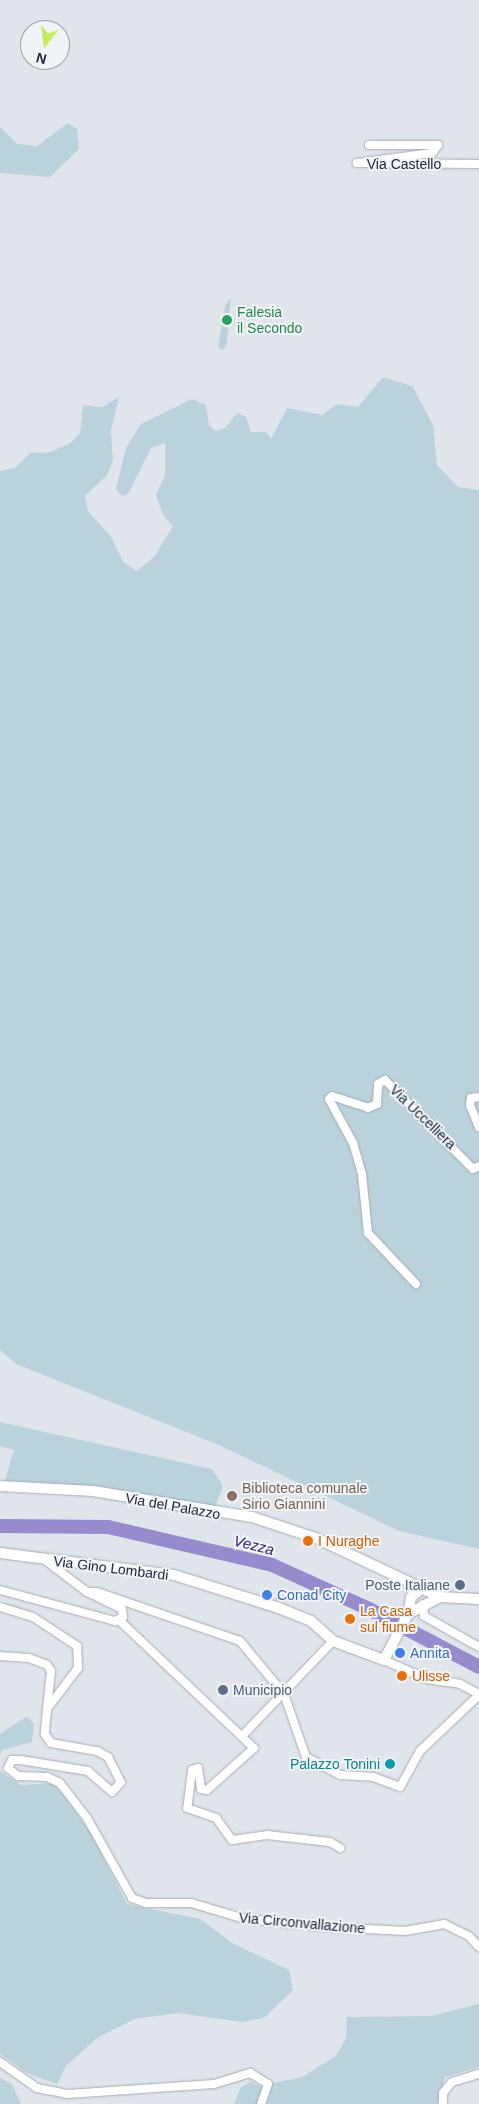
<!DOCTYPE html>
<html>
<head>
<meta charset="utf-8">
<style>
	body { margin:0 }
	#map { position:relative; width:479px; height:2104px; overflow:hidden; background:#e0e5eb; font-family:Helvetica,sans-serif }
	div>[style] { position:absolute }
	.green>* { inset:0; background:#bad2db }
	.river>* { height:14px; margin:-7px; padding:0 7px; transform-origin:7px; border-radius:7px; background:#968bcd }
	.roads { filter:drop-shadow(0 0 1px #a7acb6) drop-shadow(0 0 1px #a7acb6) }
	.street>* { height:8px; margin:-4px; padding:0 4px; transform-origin:4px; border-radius:4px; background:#fff }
	.secondary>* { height:10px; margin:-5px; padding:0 5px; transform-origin:5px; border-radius:5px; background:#fff }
	.dots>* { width:14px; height:14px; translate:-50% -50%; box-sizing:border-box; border:2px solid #f1f4f7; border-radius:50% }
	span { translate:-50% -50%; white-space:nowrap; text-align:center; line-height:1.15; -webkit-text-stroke:4px #f1f4f7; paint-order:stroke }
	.street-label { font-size:14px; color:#22283a }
	.leisure-label { font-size:14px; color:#27864d }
	.left { translate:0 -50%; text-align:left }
	.education-label { font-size:14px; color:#785e54 }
	.food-label { font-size:14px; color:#c56008 }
	.service-label { font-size:14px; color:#4e5e75 }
	.right { translate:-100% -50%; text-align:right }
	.shop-label { font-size:14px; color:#366cbe }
	.culture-label { font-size:14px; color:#0d838f }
	.water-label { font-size:15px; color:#2e1f73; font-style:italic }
	.north { position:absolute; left:20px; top:20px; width:50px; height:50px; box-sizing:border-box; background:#f1f4f7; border:1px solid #9ea2ab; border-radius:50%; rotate:195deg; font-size:14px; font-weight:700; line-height:20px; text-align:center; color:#22283a }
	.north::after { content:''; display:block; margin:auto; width:18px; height:22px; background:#c7eb5e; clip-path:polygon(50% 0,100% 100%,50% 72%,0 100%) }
</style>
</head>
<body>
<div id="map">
	<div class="green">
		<i style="clip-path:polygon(68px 123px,77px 129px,79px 149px,50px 177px,0 173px,0 127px,17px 144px,37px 146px)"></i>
		<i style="clip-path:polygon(231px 297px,227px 343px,223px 351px,218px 347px,225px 306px)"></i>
		<i style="clip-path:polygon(383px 377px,412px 386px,433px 425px,437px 465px,458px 487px,479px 490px,479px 1549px,399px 1531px,219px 1445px,16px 1364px,0 1350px,0 471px,15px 468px,30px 453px,51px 452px,70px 443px,80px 433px,83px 405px,102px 407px,119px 397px,111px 430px,113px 461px,107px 475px,85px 496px,88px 511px,112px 538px,123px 562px,137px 571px,154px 557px,173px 526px,163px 515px,156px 495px,165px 475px,165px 443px,151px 448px,128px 494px,122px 496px,116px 489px,126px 448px,141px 424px,192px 399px,206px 405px,209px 425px,216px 431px,225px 428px,237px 413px,246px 417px,251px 432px,266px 432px,271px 439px,287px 408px,322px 415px,337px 404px,358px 407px)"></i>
		<i style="clip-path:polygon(0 1422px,212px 1469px,223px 1486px,215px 1507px,91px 1487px,5px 1481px,14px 1450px,0 1446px)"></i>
		<i style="clip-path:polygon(26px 1717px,34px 1723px,32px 1742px,2px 1750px,0 1755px,0 1734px)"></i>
		<i style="clip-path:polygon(0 1771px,21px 1785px,52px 1783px,63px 1794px,93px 1836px,127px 1904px,200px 1919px,234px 1944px,289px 1970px,293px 1990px,264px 2018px,242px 2022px,177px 2013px,135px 2019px,97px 2038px,66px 2066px,57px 2084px,27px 2073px,0 2054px)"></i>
		<i style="clip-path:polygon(479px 2004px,479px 2067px,445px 2077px,437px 2104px,234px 2104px,241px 2087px,250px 2082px,260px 2086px,302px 2077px,336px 2056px,346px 2038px,347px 2017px,431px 2016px)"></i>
		<i style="clip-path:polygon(0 2078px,12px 2084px,21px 2104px,0 2104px)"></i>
	</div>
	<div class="river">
		<i style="left:0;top:1526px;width:108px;rotate:0.5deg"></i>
		<i style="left:108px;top:1527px;width:168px;rotate:13deg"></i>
		<i style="left:272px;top:1565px;width:107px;rotate:24.4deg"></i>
		<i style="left:369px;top:1609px;width:124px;rotate:27.8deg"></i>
	</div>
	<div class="roads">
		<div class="street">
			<i style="left:369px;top:145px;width:69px"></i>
			<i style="left:438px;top:145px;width:10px;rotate:127deg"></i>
			<i style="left:432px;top:153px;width:76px;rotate:172.4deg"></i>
			<i style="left:357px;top:163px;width:122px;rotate:0.5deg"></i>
			<i style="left:479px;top:1097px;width:8px;rotate:173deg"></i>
			<i style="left:471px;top:1098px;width:7px;rotate:98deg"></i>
			<i style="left:470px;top:1105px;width:24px;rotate:68deg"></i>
			<i style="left:416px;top:1284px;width:70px;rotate:-133.3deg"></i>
			<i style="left:368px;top:1233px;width:59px;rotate:-95.8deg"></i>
			<i style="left:362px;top:1174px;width:32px;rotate:-106deg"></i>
			<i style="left:353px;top:1143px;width:50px;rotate:-118.6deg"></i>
			<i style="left:329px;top:1099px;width:4px;rotate:-45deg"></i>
			<i style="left:332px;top:1096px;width:38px;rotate:18deg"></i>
			<i style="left:368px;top:1108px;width:10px;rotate:-24deg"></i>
			<i style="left:377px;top:1104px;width:20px;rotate:-87deg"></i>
			<i style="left:378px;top:1084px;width:8px;rotate:-30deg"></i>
			<i style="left:385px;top:1080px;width:125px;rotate:45.3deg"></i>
			<i style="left:473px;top:1169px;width:7px;rotate:-27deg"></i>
			<i style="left:0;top:1590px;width:119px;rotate:15.1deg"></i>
			<i style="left:115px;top:1621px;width:9px;rotate:-27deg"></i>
			<i style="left:123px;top:1617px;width:8px;rotate:-97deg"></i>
			<i style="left:122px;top:1609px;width:39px;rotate:-154deg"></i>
			<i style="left:87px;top:1592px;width:53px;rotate:-142.7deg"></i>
			<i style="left:87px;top:1592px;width:10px"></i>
			<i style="left:97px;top:1592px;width:151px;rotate:18.9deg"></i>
			<i style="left:240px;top:1641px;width:69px;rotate:50.3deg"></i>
			<i style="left:284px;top:1694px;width:67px;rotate:70.8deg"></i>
			<i style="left:306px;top:1757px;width:38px;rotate:28deg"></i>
			<i style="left:340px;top:1775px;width:33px;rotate:3deg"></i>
			<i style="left:373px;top:1777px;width:29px;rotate:20deg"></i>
			<i style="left:400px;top:1787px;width:41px;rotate:-60.9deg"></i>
			<i style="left:420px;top:1751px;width:81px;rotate:-43.5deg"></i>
			<i style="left:423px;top:1604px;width:12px;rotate:85deg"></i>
			<i style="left:424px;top:1616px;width:63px;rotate:29.4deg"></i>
			<i style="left:0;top:1607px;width:34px;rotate:17deg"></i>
			<i style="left:33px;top:1617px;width:53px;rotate:33.4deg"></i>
			<i style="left:77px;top:1646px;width:22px;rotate:87deg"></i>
			<i style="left:78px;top:1668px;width:51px;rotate:127.1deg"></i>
			<i style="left:47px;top:1709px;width:25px;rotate:95deg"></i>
			<i style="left:45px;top:1734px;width:11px;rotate:56deg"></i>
			<i style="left:51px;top:1743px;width:47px;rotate:9.9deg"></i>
			<i style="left:97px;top:1751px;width:13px;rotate:29deg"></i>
			<i style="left:108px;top:1757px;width:28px;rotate:63deg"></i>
			<i style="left:121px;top:1782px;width:13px;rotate:132deg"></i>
			<i style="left:112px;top:1792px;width:32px;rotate:-139deg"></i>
			<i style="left:88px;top:1771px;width:68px;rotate:-170.7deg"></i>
			<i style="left:21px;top:1760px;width:9px;rotate:180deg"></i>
			<i style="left:12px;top:1760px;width:9px;rotate:117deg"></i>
			<i style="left:8px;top:1768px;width:13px;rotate:39deg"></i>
			<i style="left:18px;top:1776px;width:29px;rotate:2deg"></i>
			<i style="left:47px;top:1777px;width:14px;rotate:25deg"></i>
			<i style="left:60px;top:1783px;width:44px;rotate:52.4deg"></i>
			<i style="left:87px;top:1818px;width:92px;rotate:60.6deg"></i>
			<i style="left:132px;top:1898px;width:15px;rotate:20deg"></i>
			<i style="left:146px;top:1903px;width:45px"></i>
			<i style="left:191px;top:1903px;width:56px;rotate:16.5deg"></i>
			<i style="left:245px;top:1919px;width:82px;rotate:5.6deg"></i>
			<i style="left:327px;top:1927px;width:78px;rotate:2.9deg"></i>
			<i style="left:405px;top:1931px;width:40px;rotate:-10deg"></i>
			<i style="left:444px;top:1924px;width:28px;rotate:26deg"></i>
			<i style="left:469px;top:1936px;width:15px;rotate:48deg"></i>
			<i style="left:120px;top:1621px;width:185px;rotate:43.5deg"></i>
			<i style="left:254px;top:1748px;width:63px;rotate:138.2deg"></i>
			<i style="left:207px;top:1790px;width:6px;rotate:-171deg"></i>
			<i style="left:201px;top:1789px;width:21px;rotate:-98deg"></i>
			<i style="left:198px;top:1768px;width:6px;rotate:162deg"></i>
			<i style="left:192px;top:1770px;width:38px;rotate:97deg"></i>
			<i style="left:187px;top:1808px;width:31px;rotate:19deg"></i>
			<i style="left:216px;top:1818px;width:27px;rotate:54deg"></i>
			<i style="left:232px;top:1840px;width:35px;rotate:-8deg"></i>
			<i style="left:267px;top:1835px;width:63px;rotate:6.3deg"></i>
			<i style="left:330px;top:1842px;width:12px;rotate:31deg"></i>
			<i style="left:0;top:1656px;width:29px;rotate:4deg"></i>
			<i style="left:29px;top:1658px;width:19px;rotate:21deg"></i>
			<i style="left:47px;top:1665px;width:7px;rotate:56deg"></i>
			<i style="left:51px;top:1671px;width:38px;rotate:96deg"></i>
			<i style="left:384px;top:1660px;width:46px;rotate:24.3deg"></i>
			<i style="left:426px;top:1679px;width:34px;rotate:8deg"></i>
			<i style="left:460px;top:1684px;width:21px;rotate:28deg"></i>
			<i style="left:244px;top:1734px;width:129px;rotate:-46.3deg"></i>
			<i style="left:0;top:2062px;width:45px;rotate:35.1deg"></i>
			<i style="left:37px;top:2088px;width:32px;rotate:11deg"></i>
			<i style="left:68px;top:2094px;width:146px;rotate:-3.9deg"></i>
			<i style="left:214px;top:2084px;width:38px;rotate:-17deg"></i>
			<i style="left:250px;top:2073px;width:21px;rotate:31deg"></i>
			<i style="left:268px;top:2084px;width:21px;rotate:109deg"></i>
			<i style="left:443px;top:2104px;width:11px;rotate:-90deg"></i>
			<i style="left:443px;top:2093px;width:14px;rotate:-51deg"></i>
			<i style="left:452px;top:2082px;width:28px;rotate:-17deg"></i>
		</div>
		<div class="secondary">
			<i style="left:0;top:1486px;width:93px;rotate:3.1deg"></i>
			<i style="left:93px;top:1491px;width:161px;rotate:9.3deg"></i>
			<i style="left:252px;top:1517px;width:67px;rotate:18.2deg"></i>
			<i style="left:316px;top:1538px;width:137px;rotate:25.4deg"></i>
			<i style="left:440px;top:1597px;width:39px;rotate:3deg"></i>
			<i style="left:0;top:1553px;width:175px;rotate:7.2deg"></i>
			<i style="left:174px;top:1575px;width:110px;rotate:17.4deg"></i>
			<i style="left:279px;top:1608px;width:35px;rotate:22deg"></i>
			<i style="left:311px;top:1621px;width:30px;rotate:42deg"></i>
			<i style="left:333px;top:1641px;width:54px;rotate:20.4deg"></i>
			<i style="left:384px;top:1660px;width:52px;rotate:-62.4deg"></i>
			<i style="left:408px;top:1614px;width:17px;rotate:-80deg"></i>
			<i style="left:411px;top:1597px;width:13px;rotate:-39deg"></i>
			<i style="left:408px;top:1614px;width:36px;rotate:-28deg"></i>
		</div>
	</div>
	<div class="dots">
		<i style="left:227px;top:320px;background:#2e9e5b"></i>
		<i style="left:232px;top:1496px;background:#8d6e63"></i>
		<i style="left:308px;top:1541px;background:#e8710a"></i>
		<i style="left:460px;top:1585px;background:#5c6f8a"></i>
		<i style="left:267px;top:1595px;background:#3f7fe0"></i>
		<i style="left:350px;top:1619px;background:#e8710a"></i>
		<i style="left:400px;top:1653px;background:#3f7fe0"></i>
		<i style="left:402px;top:1676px;background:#e8710a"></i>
		<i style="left:223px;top:1690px;background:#5c6f8a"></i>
		<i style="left:390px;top:1764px;background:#0f9aa8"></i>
	</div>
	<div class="street-label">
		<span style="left:404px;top:164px">Via Castello</span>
		<span style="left:423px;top:1117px;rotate:44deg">Via Uccelliera</span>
		<span style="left:173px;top:1506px;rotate:10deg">Via del Palazzo</span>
		<span style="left:111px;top:1568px;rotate:7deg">Via Gino Lombardi</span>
		<span style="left:302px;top:1923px;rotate:5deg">Via Circonvallazione</span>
	</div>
	<div class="leisure-label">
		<span class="left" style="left:237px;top:320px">Falesia<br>il Secondo</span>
	</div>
	<div class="education-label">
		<span class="left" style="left:242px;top:1496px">Biblioteca comunale<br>Sirio Giannini</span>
	</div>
	<div class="food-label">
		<span class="left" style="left:318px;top:1541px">I Nuraghe</span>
		<span class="left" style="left:360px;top:1619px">La Casa<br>sul fiume</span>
		<span class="left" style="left:412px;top:1676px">Ulisse</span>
	</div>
	<div class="service-label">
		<span class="right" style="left:450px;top:1585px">Poste Italiane</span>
		<span class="left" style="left:233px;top:1690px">Municipio</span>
	</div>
	<div class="shop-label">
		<span class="left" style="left:277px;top:1595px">Conad City</span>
		<span class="left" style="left:410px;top:1653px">Annita</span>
	</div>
	<div class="culture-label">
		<span class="right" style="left:380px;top:1764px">Palazzo Tonini</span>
	</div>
	<div class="water-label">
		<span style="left:254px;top:1545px;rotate:14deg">Vezza</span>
	</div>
	<div class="north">N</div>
</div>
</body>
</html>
